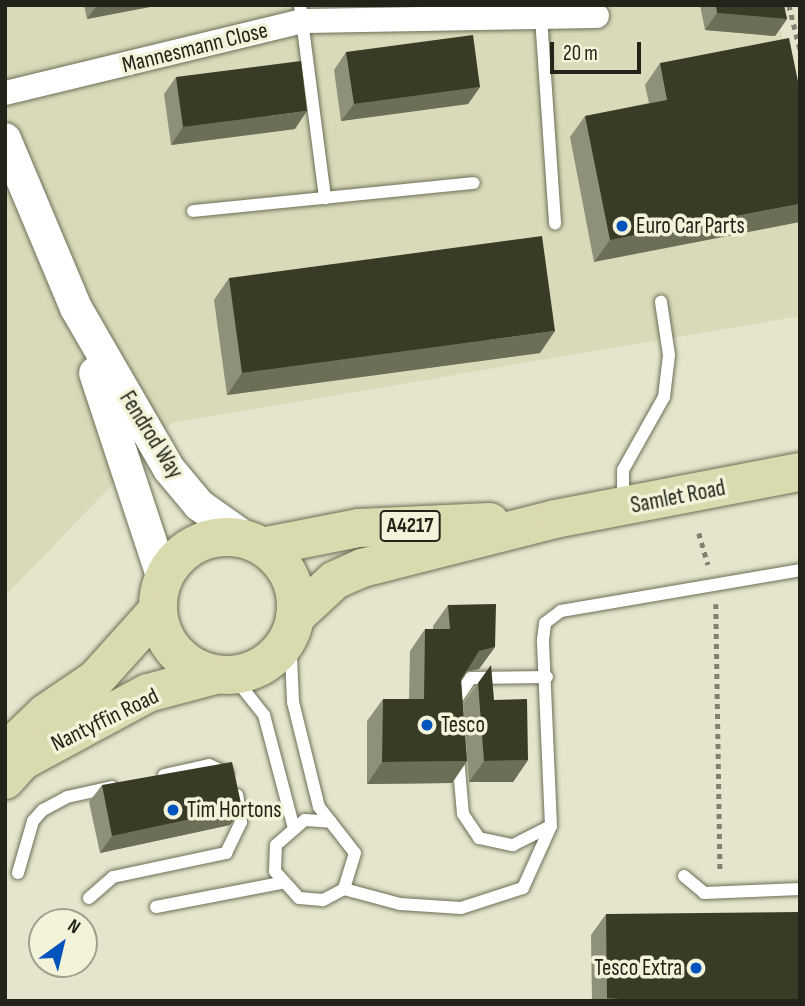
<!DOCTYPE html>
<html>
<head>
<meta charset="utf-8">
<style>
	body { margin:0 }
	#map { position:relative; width:805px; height:1006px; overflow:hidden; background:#e4e5cc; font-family:"Sofia Sans Condensed",sans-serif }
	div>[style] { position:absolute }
	.built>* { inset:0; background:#d9daba }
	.path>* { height:4.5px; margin-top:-2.25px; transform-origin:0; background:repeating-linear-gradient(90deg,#818171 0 5px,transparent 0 10px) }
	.roads { filter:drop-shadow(0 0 2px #6d6e57) drop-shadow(0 0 2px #6d6e57) }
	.service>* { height:12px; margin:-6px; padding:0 6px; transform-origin:6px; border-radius:6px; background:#fff }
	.minor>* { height:24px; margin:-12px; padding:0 12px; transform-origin:12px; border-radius:12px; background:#fff }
	.tertiary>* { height:32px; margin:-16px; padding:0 16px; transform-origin:16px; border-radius:16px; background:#fff }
	.primary>* { height:38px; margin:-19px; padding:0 19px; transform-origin:19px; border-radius:19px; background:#dadaaf }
	.primary>.ring { margin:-19px; padding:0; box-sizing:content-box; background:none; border:38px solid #dadaaf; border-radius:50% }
	.wall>* { inset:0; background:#8f9079 }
	.shaded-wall>* { inset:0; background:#6d6e58 }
	.building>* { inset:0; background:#3a3b26 }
	.dots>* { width:19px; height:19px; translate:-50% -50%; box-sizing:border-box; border:4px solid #f2f3d9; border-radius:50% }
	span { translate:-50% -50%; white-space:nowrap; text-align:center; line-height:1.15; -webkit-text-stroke:7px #f2f3d9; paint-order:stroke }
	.shield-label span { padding:2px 5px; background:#f2f3d9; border:2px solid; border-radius:5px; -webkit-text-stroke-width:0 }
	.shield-label { font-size:21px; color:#23231a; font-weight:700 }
	.street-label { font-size:23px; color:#23231a }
	.poi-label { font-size:23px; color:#23231a }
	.left { translate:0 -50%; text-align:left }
	.right { translate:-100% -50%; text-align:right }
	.frame { position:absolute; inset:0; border:7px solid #23231a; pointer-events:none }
	.north { position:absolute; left:28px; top:908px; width:70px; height:70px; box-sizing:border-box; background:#f2f3d9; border:2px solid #9fa08d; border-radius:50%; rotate:34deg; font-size:19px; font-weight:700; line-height:28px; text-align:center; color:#23231a }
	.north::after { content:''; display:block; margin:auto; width:24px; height:32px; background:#0053bd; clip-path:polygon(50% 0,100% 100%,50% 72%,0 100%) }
	.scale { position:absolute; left:550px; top:42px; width:91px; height:32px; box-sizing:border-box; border:4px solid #23231a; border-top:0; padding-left:9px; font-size:21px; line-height:24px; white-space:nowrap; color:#23231a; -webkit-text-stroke:5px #f2f3d9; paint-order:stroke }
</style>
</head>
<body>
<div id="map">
	<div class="built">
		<i style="clip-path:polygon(5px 5px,774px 5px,800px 104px,800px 316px,172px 423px,5px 596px)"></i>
	</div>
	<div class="path">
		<i style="left:789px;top:5px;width:45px;rotate:76deg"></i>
		<i style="left:699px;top:533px;width:33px;rotate:74deg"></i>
		<i style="left:716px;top:604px;width:268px;rotate:89.1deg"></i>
	</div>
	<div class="roads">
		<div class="service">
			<i style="left:300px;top:5px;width:195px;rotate:82.6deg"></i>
			<i style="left:541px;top:17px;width:207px;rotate:86.1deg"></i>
			<i style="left:193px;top:211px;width:282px;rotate:-5.7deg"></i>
			<i style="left:623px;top:500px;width:30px;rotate:-90deg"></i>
			<i style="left:623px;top:470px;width:84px;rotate:-60.7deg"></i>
			<i style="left:664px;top:397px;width:42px;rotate:-83.2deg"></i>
			<i style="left:669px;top:355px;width:54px;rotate:-98.6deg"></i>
			<i style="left:290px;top:635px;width:67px;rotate:87.4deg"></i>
			<i style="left:293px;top:702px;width:108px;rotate:76.1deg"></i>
			<i style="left:319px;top:807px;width:58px;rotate:52deg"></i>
			<i style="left:355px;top:853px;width:38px;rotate:107deg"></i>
			<i style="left:344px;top:889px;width:24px;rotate:152deg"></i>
			<i style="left:323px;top:900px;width:24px;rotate:-175deg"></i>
			<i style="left:299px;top:898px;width:36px;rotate:-132deg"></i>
			<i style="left:275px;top:871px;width:26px;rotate:-88deg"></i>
			<i style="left:276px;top:845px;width:38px;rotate:-41deg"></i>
			<i style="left:305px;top:820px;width:26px;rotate:4deg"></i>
			<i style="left:233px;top:676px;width:50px;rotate:51.5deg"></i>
			<i style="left:264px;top:715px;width:114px;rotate:75.2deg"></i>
			<i style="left:454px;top:703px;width:30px;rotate:-56deg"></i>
			<i style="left:471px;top:678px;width:76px;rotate:-0.8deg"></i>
			<i style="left:458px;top:757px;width:57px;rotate:85deg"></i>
			<i style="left:463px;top:814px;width:29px;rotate:56deg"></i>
			<i style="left:479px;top:838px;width:35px;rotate:12deg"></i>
			<i style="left:513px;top:845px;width:42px;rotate:-26.6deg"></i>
			<i style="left:164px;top:775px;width:46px;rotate:-12.5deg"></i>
			<i style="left:209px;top:765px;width:20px;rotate:24deg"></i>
			<i style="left:18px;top:873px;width:54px;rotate:-73.9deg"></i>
			<i style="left:33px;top:821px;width:15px;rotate:-48deg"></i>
			<i style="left:43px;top:810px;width:27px;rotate:-28deg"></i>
			<i style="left:67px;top:797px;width:46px;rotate:-12.5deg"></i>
			<i style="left:684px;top:876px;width:26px;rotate:40deg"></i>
			<i style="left:704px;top:893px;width:96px;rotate:-2.4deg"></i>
			<i style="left:344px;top:889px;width:58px;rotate:15deg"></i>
			<i style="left:400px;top:904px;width:61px;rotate:3.8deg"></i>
			<i style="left:461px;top:908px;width:65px;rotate:-17.9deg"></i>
			<i style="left:523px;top:888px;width:68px;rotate:-65.7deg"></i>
			<i style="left:551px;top:826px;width:186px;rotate:-92.5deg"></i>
			<i style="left:543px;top:640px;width:17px;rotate:-83deg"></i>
			<i style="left:545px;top:623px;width:20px;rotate:-37deg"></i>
			<i style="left:561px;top:611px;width:242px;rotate:-9.7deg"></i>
			<i style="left:89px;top:898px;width:32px;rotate:-41deg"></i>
			<i style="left:113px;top:877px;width:116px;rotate:-12deg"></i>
			<i style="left:226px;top:853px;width:34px;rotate:-64deg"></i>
			<i style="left:241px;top:822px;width:27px;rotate:-98deg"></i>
			<i style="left:156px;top:907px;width:127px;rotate:-10.9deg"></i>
		</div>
		<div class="minor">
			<i style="left:5px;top:93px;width:307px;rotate:-13.6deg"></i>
			<i style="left:303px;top:21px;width:294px;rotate:-1deg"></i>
		</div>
		<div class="tertiary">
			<i style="left:5px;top:139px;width:183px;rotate:67.2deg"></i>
			<i style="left:76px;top:308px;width:186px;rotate:60deg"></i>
			<i style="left:169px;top:469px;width:47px;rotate:50.2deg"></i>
			<i style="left:199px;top:505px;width:62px;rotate:35.2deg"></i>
			<i style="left:95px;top:373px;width:217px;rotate:71.7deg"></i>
		</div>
		<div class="primary">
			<i class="ring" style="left:158px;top:537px;width:100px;height:100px"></i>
			<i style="left:267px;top:546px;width:94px;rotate:-11.1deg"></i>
			<i style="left:359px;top:528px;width:131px;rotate:-2.6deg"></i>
			<i style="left:295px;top:617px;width:54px;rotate:-42.8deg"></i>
			<i style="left:335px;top:580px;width:30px;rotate:-24deg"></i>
			<i style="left:362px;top:568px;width:199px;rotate:-14.2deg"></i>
			<i style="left:555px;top:519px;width:249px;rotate:-10.9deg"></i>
			<i style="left:5px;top:752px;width:57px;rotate:-43.6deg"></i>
			<i style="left:46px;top:713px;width:60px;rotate:-34.2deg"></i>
			<i style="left:96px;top:679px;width:91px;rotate:-48.1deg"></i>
			<i style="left:5px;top:780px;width:25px;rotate:-48deg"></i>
			<i style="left:22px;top:761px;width:143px;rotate:-28.4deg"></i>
			<i style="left:148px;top:693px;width:69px;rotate:-15deg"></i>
		</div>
	</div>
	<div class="wall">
		<i style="clip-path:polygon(84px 5px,160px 5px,87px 19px)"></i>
		<i style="clip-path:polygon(700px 5px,784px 5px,787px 19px,775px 36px,705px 30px)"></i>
		<i style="clip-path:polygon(346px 52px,480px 87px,468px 104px,341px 121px,334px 70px)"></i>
		<i style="clip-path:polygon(660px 63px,800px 91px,594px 262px,570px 137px,585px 116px,649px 103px,645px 85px)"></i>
		<i style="clip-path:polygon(176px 77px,295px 129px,171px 145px,164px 94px)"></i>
		<i style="clip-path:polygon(229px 278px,540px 353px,227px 395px,214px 300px)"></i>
		<i style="clip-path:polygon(448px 605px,495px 647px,479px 669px,466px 672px,461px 680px,467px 761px,452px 783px,367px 784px,367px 721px,383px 699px,409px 699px,410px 651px,425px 629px,433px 629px,433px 626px)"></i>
		<i style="clip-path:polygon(478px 683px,494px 700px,528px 760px,513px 782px,469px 782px,463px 704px)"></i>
		<i style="clip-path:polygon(102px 785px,242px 808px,230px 825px,100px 853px,89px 802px)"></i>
		<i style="clip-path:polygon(606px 914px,800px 1001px,592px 1001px,591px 935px)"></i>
	</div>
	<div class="shaded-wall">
		<i style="clip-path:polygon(97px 5px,160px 5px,87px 19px)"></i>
		<i style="clip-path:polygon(717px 13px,787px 19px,775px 36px,705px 30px)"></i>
		<i style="clip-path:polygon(480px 87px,468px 104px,341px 121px,354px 104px)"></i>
		<i style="clip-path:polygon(307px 111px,295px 129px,171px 145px,183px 127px)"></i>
		<i style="clip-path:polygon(800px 204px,800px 222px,594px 262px,610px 240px)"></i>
		<i style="clip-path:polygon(555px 331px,540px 353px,227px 395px,242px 373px)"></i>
		<i style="clip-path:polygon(495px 647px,479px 669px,464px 672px,479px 651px)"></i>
		<i style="clip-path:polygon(528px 760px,513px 782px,469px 782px,484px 761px)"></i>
		<i style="clip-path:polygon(467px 761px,452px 783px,367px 784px,382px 762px)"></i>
		<i style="clip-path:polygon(242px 808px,230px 825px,100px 853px,112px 836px)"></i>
		<i style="clip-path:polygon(607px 998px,620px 999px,619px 1001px,606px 1001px)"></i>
	</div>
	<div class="building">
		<i style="clip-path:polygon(716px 5px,784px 5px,787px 19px,717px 13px)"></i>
		<i style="clip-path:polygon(473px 35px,480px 87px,354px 104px,346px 52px)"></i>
		<i style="clip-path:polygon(789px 38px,800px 91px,800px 204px,610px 240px,585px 116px,667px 100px,660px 63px)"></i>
		<i style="clip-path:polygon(301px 61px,307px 111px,183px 127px,176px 77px)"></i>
		<i style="clip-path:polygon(542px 236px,555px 331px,242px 373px,229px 278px)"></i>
		<i style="clip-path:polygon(496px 604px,495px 647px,479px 651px,461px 680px,467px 761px,382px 762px,383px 699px,424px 699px,425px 629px,450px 629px,448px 605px)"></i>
		<i style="clip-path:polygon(491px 665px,494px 700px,527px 699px,528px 760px,484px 761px,478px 683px)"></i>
		<i style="clip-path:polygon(232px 762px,242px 808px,112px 836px,102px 785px)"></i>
		<i style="clip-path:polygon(800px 912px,800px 1001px,620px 1001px,620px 999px,607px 998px,606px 914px)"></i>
	</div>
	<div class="dots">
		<i style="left:622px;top:226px;background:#0053bd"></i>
		<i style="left:427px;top:725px;background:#0053bd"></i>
		<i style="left:173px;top:810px;background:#0053bd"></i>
		<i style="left:696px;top:968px;background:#0053bd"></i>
	</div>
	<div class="shield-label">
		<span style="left:410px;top:526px">A4217</span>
	</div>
	<div class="street-label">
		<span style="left:195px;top:48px;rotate:-14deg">Mannesmann Close</span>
		<span style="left:151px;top:435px;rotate:58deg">Fendrod Way</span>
		<span style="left:678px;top:497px;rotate:-11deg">Samlet Road</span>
		<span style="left:105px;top:720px;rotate:-26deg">Nantyffin Road</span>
	</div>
	<div class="poi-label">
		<span class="left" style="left:636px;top:226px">Euro Car Parts</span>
		<span class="left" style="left:441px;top:725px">Tesco</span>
		<span class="left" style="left:187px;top:810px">Tim Hortons</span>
		<span class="right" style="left:682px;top:968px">Tesco Extra</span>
	</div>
	<div class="frame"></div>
	<div class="north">N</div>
	<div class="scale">20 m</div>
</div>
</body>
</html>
